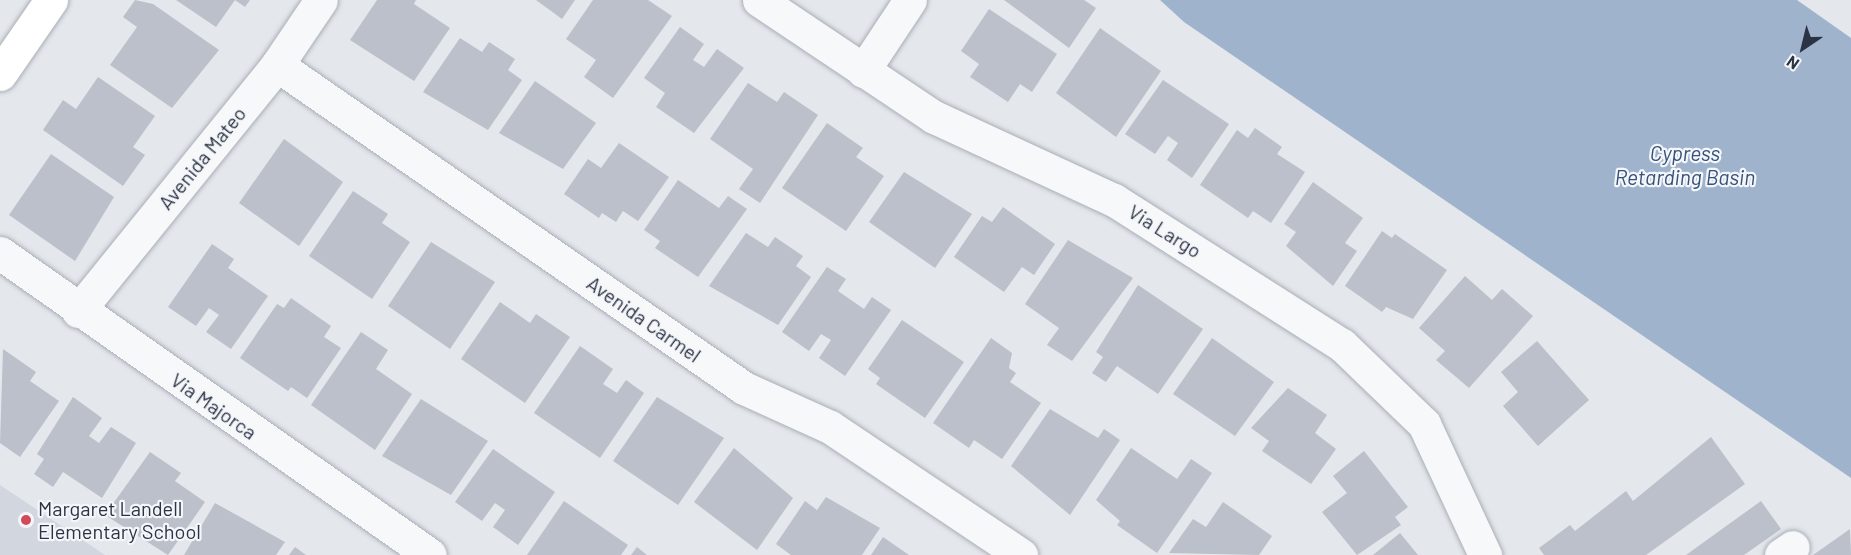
<!DOCTYPE html>
<html>
<head>
<meta charset="utf-8">
<style>
	body { margin:0 }
	#map { position:relative; width:1851px; height:555px; overflow:hidden; background:#e4e7ec; font-family:Barlow,sans-serif }
	div>[style] { position:absolute }
	.built>* { inset:0; background:#d2d6de }
	.water>* { inset:0; background:#9fb4cc }
	.building>* { inset:0; background:#bbc0ca }
	.roads { filter:drop-shadow(0 0 2px #a9aeb7) drop-shadow(0 0 2px #a9aeb7) }
	.minor>* { height:33px; margin:-16.5px; padding:0 16.5px; transform-origin:16.5px; border-radius:16.5px; background:#f7f8fa }
	.major>* { height:33px; margin:-16.5px; padding:0 16.5px; transform-origin:16.5px; border-radius:16.5px; background:#fff }
	.dots>* { width:16px; height:16px; translate:-50% -50%; box-sizing:border-box; border:3px solid #f4f6f9; border-radius:50% }
	span { translate:-50% -50%; white-space:nowrap; text-align:center; line-height:1.15; -webkit-text-stroke:4.5px #f4f6f9; paint-order:stroke }
	.street-label { font-size:20px; color:#2b3445 }
	.poi-label { font-size:20px; color:#2b3445 }
	.left { translate:0 -50%; text-align:left }
	.water-label { font-size:21px; color:#34527a; font-style:italic }
	.north { position:absolute; left:1773px; top:18px; width:60px; height:60px; -webkit-text-stroke:4px #f4f6f9; paint-order:stroke; rotate:215deg; font-size:16px; font-weight:700; line-height:24px; text-align:center; color:#2b3445 }
	.north::after { content:''; display:block; margin:auto; width:21px; height:27px; background:#2b3445; clip-path:polygon(50% 0,100% 100%,50% 72%,0 100%) }
</style>
</head>
<body>
<div id="map">
	<div class="built">
		<i style="clip-path:polygon(0 485px,105px 555px,0 555px)"></i>
	</div>
	<div class="water">
		<i style="clip-path:polygon(1160px 0,1797px 0,1851px 38px,1851px 478px,1184px 22px)"></i>
	</div>
	<div class="building">
		<i style="clip-path:polygon(135px 0,153px 4px,219px 50px,172px 108px,110px 65px,137px 27px,123px 17px)"></i>
		<i style="clip-path:polygon(176px 0,250px 0,245px 7px,235px 0,216px 27px)"></i>
		<i style="clip-path:polygon(377px 0,416px 0,414px 4px,450px 28px,414px 81px,350px 40px)"></i>
		<i style="clip-path:polygon(536px 0,575px 0,562px 19px)"></i>
		<i style="clip-path:polygon(593px 0,648px 0,672px 16px,613px 98px,584px 77px,596px 60px,566px 39px)"></i>
		<i style="clip-path:polygon(1004px 0,1084px 0,1096px 8px,1069px 48px)"></i>
		<i style="clip-path:polygon(989px 9px,1057px 54px,1032px 92px,1020px 84px,1008px 102px,970px 77px,979px 64px,961px 51px)"></i>
		<i style="clip-path:polygon(680px 27px,704px 44px,693px 60px,704px 67px,717px 49px,744px 68px,694px 133px,656px 107px,665px 93px,644px 78px)"></i>
		<i style="clip-path:polygon(1100px 28px,1161px 71px,1116px 137px,1056px 93px)"></i>
		<i style="clip-path:polygon(460px 38px,482px 52px,489px 42px,515px 59px,508px 70px,522px 80px,488px 130px,423px 92px)"></i>
		<i style="clip-path:polygon(98px 77px,155px 116px,133px 147px,145px 155px,123px 186px,43px 130px,63px 100px,76px 109px)"></i>
		<i style="clip-path:polygon(1163px 80px,1229px 124px,1192px 178px,1167px 160px,1178px 143px,1168px 136px,1155px 154px,1125px 134px)"></i>
		<i style="clip-path:polygon(535px 81px,596px 123px,563px 169px,499px 133px)"></i>
		<i style="clip-path:polygon(748px 83px,777px 102px,784px 92px,818px 115px,760px 203px,739px 189px,753px 169px,710px 139px)"></i>
		<i style="clip-path:polygon(827px 123px,863px 148px,856px 157px,884px 176px,846px 231px,782px 188px)"></i>
		<i style="clip-path:polygon(1255px 128px,1282px 147px,1277px 154px,1305px 172px,1271px 223px,1253px 211px,1248px 218px,1200px 185px,1237px 130px,1248px 138px)"></i>
		<i style="clip-path:polygon(284px 139px,343px 182px,299px 246px,239px 203px)"></i>
		<i style="clip-path:polygon(619px 143px,669px 177px,638px 221px,623px 211px,616px 222px,602px 213px,599px 218px,564px 194px,588px 159px,601px 168px)"></i>
		<i style="clip-path:polygon(51px 154px,114px 197px,75px 261px,9px 215px)"></i>
		<i style="clip-path:polygon(904px 172px,972px 214px,935px 268px,869px 222px)"></i>
		<i style="clip-path:polygon(678px 180px,719px 208px,728px 196px,747px 209px,698px 277px,655px 248px,660px 241px,644px 230px)"></i>
		<i style="clip-path:polygon(1313px 182px,1363px 218px,1345px 243px,1357px 251px,1333px 286px,1286px 246px,1296px 232px,1284px 224px)"></i>
		<i style="clip-path:polygon(353px 191px,388px 214px,382px 223px,410px 242px,372px 299px,309px 256px)"></i>
		<i style="clip-path:polygon(1003px 207px,1055px 244px,1034px 275px,1022px 267px,1004px 292px,954px 257px,982px 216px,992px 222px)"></i>
		<i style="clip-path:polygon(1382px 231px,1392px 238px,1395px 234px,1447px 270px,1413px 319px,1386px 307px,1382px 312px,1345px 286px)"></i>
		<i style="clip-path:polygon(746px 233px,768px 247px,775px 237px,803px 256px,796px 266px,811px 277px,778px 325px,709px 286px)"></i>
		<i style="clip-path:polygon(1068px 240px,1133px 278px,1072px 361px,1047px 345px,1059px 328px,1025px 304px)"></i>
		<i style="clip-path:polygon(431px 242px,495px 282px,450px 349px,388px 306px)"></i>
		<i style="clip-path:polygon(212px 244px,234px 259px,228px 268px,268px 296px,231px 349px,206px 332px,219px 315px,209px 308px,196px 326px,168px 307px)"></i>
		<i style="clip-path:polygon(827px 267px,846px 279px,838px 291px,864px 309px,872px 297px,891px 310px,845px 376px,819px 358px,831px 340px,821px 334px,809px 351px,782px 332px)"></i>
		<i style="clip-path:polygon(1465px 276px,1492px 300px,1502px 289px,1533px 316px,1469px 388px,1436px 360px,1445px 351px,1419px 328px)"></i>
		<i style="clip-path:polygon(1138px 285px,1203px 329px,1158px 394px,1117px 366px,1106px 382px,1092px 373px,1103px 357px,1096px 352px)"></i>
		<i style="clip-path:polygon(291px 298px,331px 326px,324px 337px,341px 348px,307px 398px,291px 387px,288px 391px,240px 358px,277px 304px,284px 308px)"></i>
		<i style="clip-path:polygon(500px 302px,530px 323px,536px 314px,570px 337px,525px 403px,461px 359px)"></i>
		<i style="clip-path:polygon(902px 320px,964px 362px,925px 418px,876px 384px,880px 378px,868px 369px)"></i>
		<i style="clip-path:polygon(361px 332px,388px 350px,376px 369px,412px 394px,375px 450px,311px 405px)"></i>
		<i style="clip-path:polygon(991px 338px,1012px 353px,1009px 368px,1016px 373px,1010px 382px,1041px 403px,1002px 459px,974px 440px,969px 448px,933px 423px)"></i>
		<i style="clip-path:polygon(1212px 338px,1274px 382px,1235px 436px,1173px 394px)"></i>
		<i style="clip-path:polygon(1537px 341px,1589px 400px,1538px 446px,1503px 406px,1518px 392px,1501px 372px)"></i>
		<i style="clip-path:polygon(580px 346px,613px 369px,603px 384px,617px 393px,626px 380px,644px 393px,600px 458px,534px 413px)"></i>
		<i style="clip-path:polygon(3px 349px,36px 372px,30px 381px,59px 401px,20px 457px,0 443px)"></i>
		<i style="clip-path:polygon(1288px 388px,1327px 415px,1315px 433px,1336px 449px,1311px 484px,1262px 451px,1269px 441px,1251px 428px)"></i>
		<i style="clip-path:polygon(73px 397px,102px 418px,89px 436px,99px 443px,111px 427px,136px 443px,102px 498px,63px 472px,53px 487px,34px 474px,44px 459px,37px 454px)"></i>
		<i style="clip-path:polygon(657px 397px,724px 438px,678px 505px,613px 461px)"></i>
		<i style="clip-path:polygon(421px 399px,488px 441px,451px 495px,382px 456px)"></i>
		<i style="clip-path:polygon(1050px 409px,1098px 438px,1104px 429px,1120px 440px,1070px 515px,1011px 466px)"></i>
		<i style="clip-path:polygon(1711px 437px,1745px 484px,1646px 555px,1544px 555px,1539px 548px,1570px 525px,1575px 531px,1626px 491px,1633px 501px)"></i>
		<i style="clip-path:polygon(734px 448px,793px 498px,757px 550px,694px 502px)"></i>
		<i style="clip-path:polygon(1131px 448px,1177px 479px,1191px 459px,1212px 473px,1157px 553px,1117px 525px,1120px 521px,1096px 500px)"></i>
		<i style="clip-path:polygon(493px 449px,555px 492px,518px 545px,493px 527px,505px 510px,495px 503px,482px 521px,455px 502px)"></i>
		<i style="clip-path:polygon(1364px 451px,1408px 507px,1395px 517px,1401px 525px,1357px 555px,1322px 512px,1347px 493px,1333px 476px)"></i>
		<i style="clip-path:polygon(150px 452px,181px 473px,175px 481px,205px 502px,168px 555px,105px 515px)"></i>
		<i style="clip-path:polygon(826px 497px,880px 528px,862px 555px,791px 555px,776px 544px,805px 501px,817px 510px)"></i>
		<i style="clip-path:polygon(564px 501px,628px 545px,621px 555px,527px 555px)"></i>
		<i style="clip-path:polygon(1761px 501px,1781px 529px,1744px 555px,1686px 555px)"></i>
		<i style="clip-path:polygon(1223px 502px,1272px 536px,1259px 555px,1169px 553px,1193px 519px,1206px 527px)"></i>
		<i style="clip-path:polygon(215px 503px,285px 542px,276px 555px,184px 555px)"></i>
		<i style="clip-path:polygon(1850px 529px,1851px 555px,1813px 555px)"></i>
		<i style="clip-path:polygon(1400px 533px,1418px 555px,1373px 555px)"></i>
		<i style="clip-path:polygon(883px 537px,909px 555px,871px 555px)"></i>
		<i style="clip-path:polygon(295px 547px,306px 555px,289px 555px)"></i>
		<i style="clip-path:polygon(637px 547px,647px 555px,631px 555px)"></i>
	</div>
	<div class="roads">
		<div class="minor">
			<i style="left:759px;top:0;width:211px;rotate:33.8deg"></i>
			<i style="left:934px;top:117px;width:198px;rotate:24.8deg"></i>
			<i style="left:1114px;top:200px;width:270px;rotate:32.5deg"></i>
			<i style="left:1342px;top:345px;width:114px;rotate:43.9deg"></i>
			<i style="left:1424px;top:424px;width:145px;rotate:65deg"></i>
			<i style="left:277px;top:65px;width:568px;rotate:34.67deg"></i>
			<i style="left:744px;top:388px;width:94px;rotate:24.4deg"></i>
			<i style="left:830px;top:427px;width:230px;rotate:33.8deg"></i>
			<i style="left:863px;top:71px;width:85px;rotate:-56.5deg"></i>
			<i style="left:0;top:253px;width:525px;rotate:35.08deg"></i>
			<i style="left:78px;top:311px;width:316px;rotate:-51deg"></i>
			<i style="left:277px;top:65px;width:78px;rotate:-55.9deg"></i>
			<i style="left:1781px;top:555px;width:14px;rotate:-34deg"></i>
		</div>
		<div class="major">
			<i style="left:0;top:74px;width:90px;rotate:-55.4deg"></i>
		</div>
	</div>
	<div class="dots">
		<i style="left:26px;top:520px;background:#d1495b"></i>
	</div>
	<div class="street-label">
		<span style="left:202px;top:158px;rotate:-51deg">Avenida Mateo</span>
		<span style="left:1165px;top:231px;rotate:32deg">Via Largo</span>
		<span style="left:644px;top:319px;rotate:35deg">Avenida Carmel</span>
		<span style="left:214px;top:406px;rotate:35deg">Via Majorca</span>
	</div>
	<div class="poi-label">
		<span class="left" style="left:38px;top:520px">Margaret Landell<br>Elementary School</span>
	</div>
	<div class="water-label">
		<span style="left:1685px;top:165px">Cypress<br>Retarding Basin</span>
	</div>
	<div class="north">N</div>
</div>
</body>
</html>
